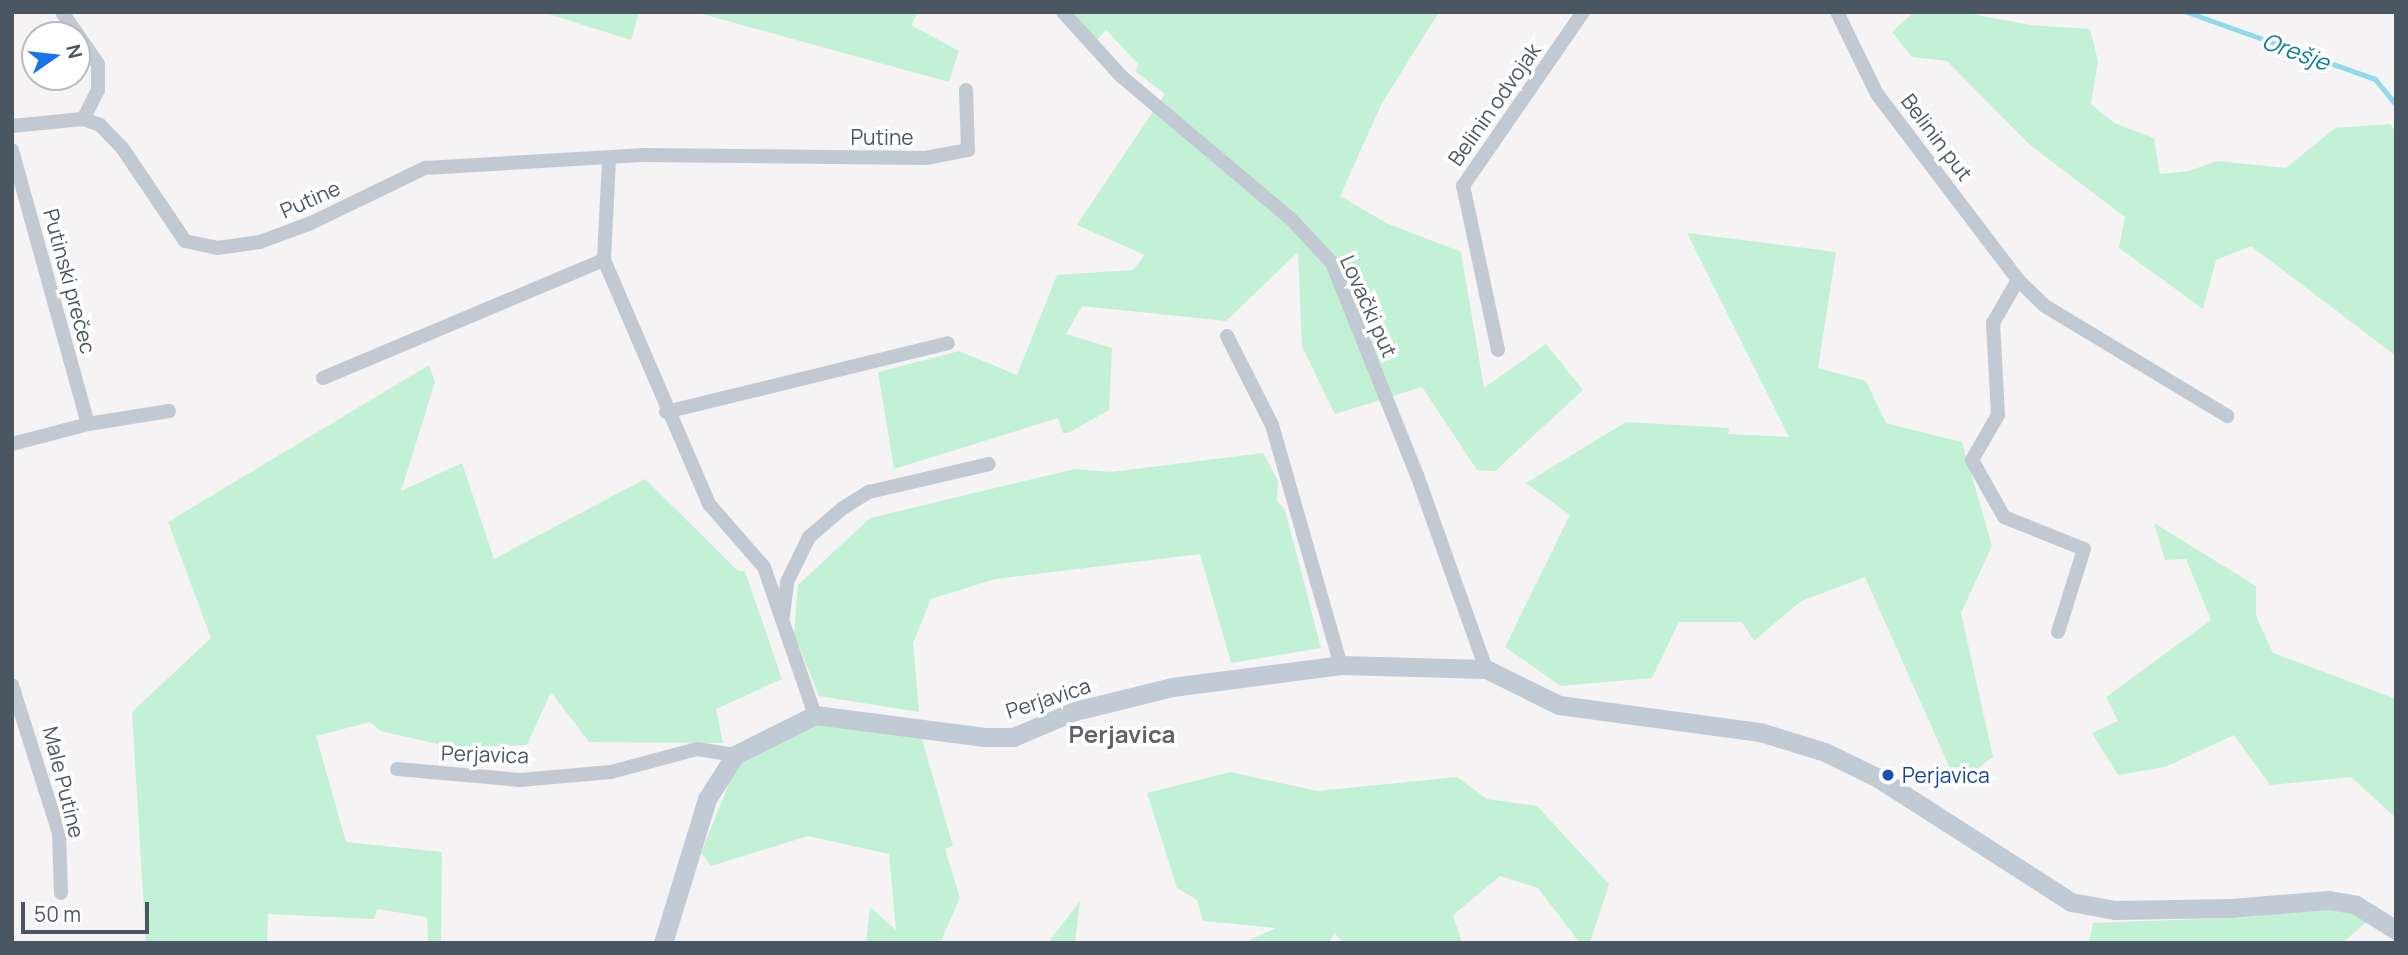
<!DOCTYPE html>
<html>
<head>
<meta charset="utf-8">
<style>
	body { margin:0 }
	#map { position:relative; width:2408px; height:955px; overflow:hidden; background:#f5f3f3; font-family:Manrope,sans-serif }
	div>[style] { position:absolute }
	.green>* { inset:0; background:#c3f1d5 }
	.stream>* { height:5px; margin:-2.5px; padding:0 2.5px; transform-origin:2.5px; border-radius:2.5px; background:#90daee }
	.street>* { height:14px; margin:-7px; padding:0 7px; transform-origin:7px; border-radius:7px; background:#c1cad2 }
	.secondary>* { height:19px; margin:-9.5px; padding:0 9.5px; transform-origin:9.5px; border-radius:9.5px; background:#c1cbd6 }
	.dots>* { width:19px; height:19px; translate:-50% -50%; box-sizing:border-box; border:4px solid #fff; border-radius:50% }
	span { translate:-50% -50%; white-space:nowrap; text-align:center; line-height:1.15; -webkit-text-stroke:7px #fff; paint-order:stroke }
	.street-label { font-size:21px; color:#4a5661 }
	.transit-label { font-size:21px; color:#164399 }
	.left { translate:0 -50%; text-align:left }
	.water-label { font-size:23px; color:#0c7c9b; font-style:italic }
	.quarter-label { font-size:24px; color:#5f6368; font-weight:700 }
	.frame { position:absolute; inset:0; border:14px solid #4a5661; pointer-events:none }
	.north { position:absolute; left:21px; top:21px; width:70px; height:70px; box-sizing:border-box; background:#fff; border:2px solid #b7bbc0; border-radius:50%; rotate:76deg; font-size:19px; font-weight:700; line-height:28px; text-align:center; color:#4a5661 }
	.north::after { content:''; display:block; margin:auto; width:24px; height:32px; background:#1a73e8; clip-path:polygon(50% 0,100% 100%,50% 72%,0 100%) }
	.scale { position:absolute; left:21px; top:902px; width:128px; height:32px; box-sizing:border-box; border:4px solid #4a5661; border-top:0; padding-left:9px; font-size:21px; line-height:24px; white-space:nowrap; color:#4a5661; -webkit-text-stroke:5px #fff; paint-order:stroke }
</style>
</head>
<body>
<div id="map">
	<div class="green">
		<i style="clip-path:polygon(542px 12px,639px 12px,631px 40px)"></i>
		<i style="clip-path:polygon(695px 12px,918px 12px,911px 25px,959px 51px,949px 82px)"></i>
		<i style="clip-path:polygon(1073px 12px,1439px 12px,1382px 103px,1340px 196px,1386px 223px,1461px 252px,1484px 388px,1546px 344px,1583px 390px,1495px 471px,1477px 470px,1422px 387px,1335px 414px,1302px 347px,1298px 252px,1226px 321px,1082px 306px,1066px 334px,1112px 348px,1109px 410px,1068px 433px,1063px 433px,1058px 418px,894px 469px,878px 372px,959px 351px,1017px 375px,1057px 275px,1133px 270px,1145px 255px,1077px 225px,1165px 94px,1135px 71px,1139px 65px,1106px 30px,1097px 40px)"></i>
		<i style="clip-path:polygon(1914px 12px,1962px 12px,2030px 25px,2090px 29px,2098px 61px,2091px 104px,2114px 123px,2154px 138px,2160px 174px,2189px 171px,2217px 161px,2286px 168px,2335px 128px,2390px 124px,2396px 132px,2396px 356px,2251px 246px,2216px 260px,2203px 309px,2119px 248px,2125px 217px,2030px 145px,1947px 61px,1912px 57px,1892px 32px)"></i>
		<i style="clip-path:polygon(1687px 233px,1836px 252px,1818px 368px,1866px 381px,1886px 423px,1962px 442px,1992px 546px,1961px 613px,1993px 757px,1957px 784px,1865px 577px,1801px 601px,1754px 641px,1742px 622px,1679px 622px,1652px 678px,1561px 686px,1505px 647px,1570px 515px,1526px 483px,1626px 422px,1729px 428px,1728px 434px,1789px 437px)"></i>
		<i style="clip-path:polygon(429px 365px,435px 382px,401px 491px,462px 463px,494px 559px,645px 479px,738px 571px,745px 571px,782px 679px,716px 709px,723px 743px,589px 742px,551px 692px,527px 745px,451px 747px,381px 731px,370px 722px,316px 736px,346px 842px,442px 852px,441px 943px,428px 943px,427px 917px,377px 909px,374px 919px,268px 914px,267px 943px,146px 943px,132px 712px,211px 638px,168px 522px)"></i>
		<i style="clip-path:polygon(1263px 453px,1278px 481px,1277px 501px,1285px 510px,1321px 648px,1231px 663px,1200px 554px,995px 579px,931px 599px,913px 643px,919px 712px,819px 696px,794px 634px,798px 585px,870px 518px,1075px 469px,1111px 472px)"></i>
		<i style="clip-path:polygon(2154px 523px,2256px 586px,2256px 616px,2273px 653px,2396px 699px,2396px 818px,2351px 777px,2270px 785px,2234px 735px,2165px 767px,2118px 775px,2092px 733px,2118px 721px,2106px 697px,2211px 620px,2186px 559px,2165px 560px)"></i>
		<i style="clip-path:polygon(812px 724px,921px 736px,953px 846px,945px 849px,960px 898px,940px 943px,866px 943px,870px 907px,896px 930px,889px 854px,808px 836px,711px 866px,701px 853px,739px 759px)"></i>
		<i style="clip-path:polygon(1230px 772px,1317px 791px,1457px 777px,1487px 799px,1537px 806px,1609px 884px,1590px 943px,1580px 943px,1538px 888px,1500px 876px,1453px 915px,1462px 943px,1344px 943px,1334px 933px,1329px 943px,1243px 943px,1276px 928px,1203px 921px,1197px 900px,1177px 888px,1147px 793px)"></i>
		<i style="clip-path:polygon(1080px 901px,1075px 943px,1048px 943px)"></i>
		<i style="clip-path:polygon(2335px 906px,2368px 921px,2342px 943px,2089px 943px,2093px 923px,2252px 917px)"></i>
	</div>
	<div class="stream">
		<i style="left:2187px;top:12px;width:200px;rotate:19.6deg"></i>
		<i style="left:2375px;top:79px;width:33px;rotate:51deg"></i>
	</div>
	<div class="street">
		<i style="left:62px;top:12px;width:63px;rotate:55.3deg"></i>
		<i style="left:98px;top:64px;width:26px;rotate:90deg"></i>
		<i style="left:98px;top:90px;width:33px;rotate:117deg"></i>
		<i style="left:1063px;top:12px;width:86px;rotate:47.8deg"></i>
		<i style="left:1121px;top:76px;width:222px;rotate:40.1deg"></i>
		<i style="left:1291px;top:219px;width:60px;rotate:47deg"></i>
		<i style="left:1332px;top:263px;width:228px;rotate:68.2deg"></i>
		<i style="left:1417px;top:475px;width:206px;rotate:70.4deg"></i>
		<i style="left:1837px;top:12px;width:91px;rotate:64deg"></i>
		<i style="left:1877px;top:94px;width:233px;rotate:52.8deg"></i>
		<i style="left:2018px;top:280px;width:37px;rotate:44deg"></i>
		<i style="left:2045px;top:306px;width:213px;rotate:31.1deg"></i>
		<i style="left:12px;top:126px;width:71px;rotate:-5.6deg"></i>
		<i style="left:83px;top:119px;width:18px;rotate:19deg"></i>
		<i style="left:100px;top:125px;width:33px;rotate:46deg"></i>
		<i style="left:123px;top:149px;width:111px;rotate:56deg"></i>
		<i style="left:185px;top:241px;width:33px;rotate:12deg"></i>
		<i style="left:217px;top:248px;width:43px;rotate:-7.9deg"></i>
		<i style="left:260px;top:242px;width:54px;rotate:-20.4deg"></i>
		<i style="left:311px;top:223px;width:127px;rotate:-25.8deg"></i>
		<i style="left:425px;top:168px;width:217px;rotate:-3.4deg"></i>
		<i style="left:642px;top:155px;width:284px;rotate:0.6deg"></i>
		<i style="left:926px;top:158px;width:43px;rotate:-10.8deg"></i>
		<i style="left:968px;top:150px;width:60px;rotate:-91.9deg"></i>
		<i style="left:12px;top:150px;width:284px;rotate:74.5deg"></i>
		<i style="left:609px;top:160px;width:100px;rotate:92.9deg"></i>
		<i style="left:604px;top:260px;width:266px;rotate:66.7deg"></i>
		<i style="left:709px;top:504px;width:84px;rotate:48.9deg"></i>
		<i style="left:764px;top:567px;width:157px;rotate:71deg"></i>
		<i style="left:2018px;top:280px;width:50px;rotate:120.2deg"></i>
		<i style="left:1993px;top:323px;width:92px;rotate:86.9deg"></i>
		<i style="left:1998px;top:415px;width:52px;rotate:120deg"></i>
		<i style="left:1972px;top:460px;width:65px;rotate:60.7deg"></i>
		<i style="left:2004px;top:517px;width:86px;rotate:21.8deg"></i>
		<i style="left:2084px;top:549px;width:87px;rotate:107.4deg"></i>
		<i style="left:1227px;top:336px;width:100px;rotate:63.2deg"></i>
		<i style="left:1272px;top:425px;width:250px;rotate:74deg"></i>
		<i style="left:1498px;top:350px;width:168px;rotate:-102deg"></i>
		<i style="left:1463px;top:186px;width:211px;rotate:-55.4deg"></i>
		<i style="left:323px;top:378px;width:305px;rotate:-22.8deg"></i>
		<i style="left:666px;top:412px;width:290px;rotate:-13.7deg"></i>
		<i style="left:12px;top:444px;width:79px;rotate:-14.7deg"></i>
		<i style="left:88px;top:424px;width:82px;rotate:-9.1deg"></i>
		<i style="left:783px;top:616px;width:34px;rotate:-83deg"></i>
		<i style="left:787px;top:582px;width:50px;rotate:-63.9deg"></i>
		<i style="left:809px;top:537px;width:45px;rotate:-40.5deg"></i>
		<i style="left:843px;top:508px;width:31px;rotate:-32deg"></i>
		<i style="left:869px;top:492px;width:123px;rotate:-13.1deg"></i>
		<i style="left:12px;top:685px;width:155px;rotate:72.4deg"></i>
		<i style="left:59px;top:833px;width:60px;rotate:88.1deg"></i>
		<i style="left:397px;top:769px;width:123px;rotate:5.1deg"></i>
		<i style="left:520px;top:780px;width:91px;rotate:-5deg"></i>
		<i style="left:611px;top:772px;width:89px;rotate:-15deg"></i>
		<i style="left:697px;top:749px;width:38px;rotate:9deg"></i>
	</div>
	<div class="secondary">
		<i style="left:663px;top:943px;width:151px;rotate:-73deg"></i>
		<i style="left:707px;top:799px;width:52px;rotate:-57.5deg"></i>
		<i style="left:735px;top:755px;width:89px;rotate:-26.6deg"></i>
		<i style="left:815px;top:715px;width:171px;rotate:7.4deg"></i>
		<i style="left:985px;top:737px;width:28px"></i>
		<i style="left:1013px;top:737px;width:67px;rotate:-22.8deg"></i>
		<i style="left:1075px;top:711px;width:100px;rotate:-13.9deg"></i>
		<i style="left:1172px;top:687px;width:170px;rotate:-7.4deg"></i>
		<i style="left:1341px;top:665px;width:145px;rotate:1.6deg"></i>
		<i style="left:1486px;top:669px;width:81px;rotate:26.3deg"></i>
		<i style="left:1559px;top:705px;width:203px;rotate:7.7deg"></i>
		<i style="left:1760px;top:732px;width:68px;rotate:17.1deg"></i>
		<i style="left:1825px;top:752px;width:59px;rotate:26.1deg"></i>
		<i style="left:1878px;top:778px;width:229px;rotate:32.7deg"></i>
		<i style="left:2071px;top:902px;width:45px;rotate:10.3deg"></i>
		<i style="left:2115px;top:910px;width:116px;rotate:-1deg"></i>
		<i style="left:2231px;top:908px;width:98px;rotate:-4.7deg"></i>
		<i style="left:2329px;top:900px;width:27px;rotate:10deg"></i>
		<i style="left:2356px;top:905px;width:47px;rotate:32deg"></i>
	</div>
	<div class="dots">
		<i style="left:1888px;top:775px;background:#1a4fb4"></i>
	</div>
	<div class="street-label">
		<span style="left:1494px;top:104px;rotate:-55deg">Belinin odvojak</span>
		<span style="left:882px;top:137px">Putine</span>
		<span style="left:1937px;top:137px;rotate:53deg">Belinin put</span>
		<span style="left:310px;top:199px;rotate:-24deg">Putine</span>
		<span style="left:70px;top:281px;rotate:75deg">Putinski prečec</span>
		<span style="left:1369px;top:306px;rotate:66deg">Lovački put</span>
		<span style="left:1048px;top:698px;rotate:-18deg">Perjavica</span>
		<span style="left:485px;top:754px;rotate:2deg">Perjavica</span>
		<span style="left:64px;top:782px;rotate:76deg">Male Putine</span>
	</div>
	<div class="transit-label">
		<span class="left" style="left:1902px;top:775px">Perjavica</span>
	</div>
	<div class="water-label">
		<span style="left:2296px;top:51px;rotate:20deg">Orešje</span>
	</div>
	<div class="quarter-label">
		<span style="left:1122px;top:734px">Perjavica</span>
	</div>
	<div class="frame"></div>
	<div class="north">N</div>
	<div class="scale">50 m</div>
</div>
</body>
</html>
